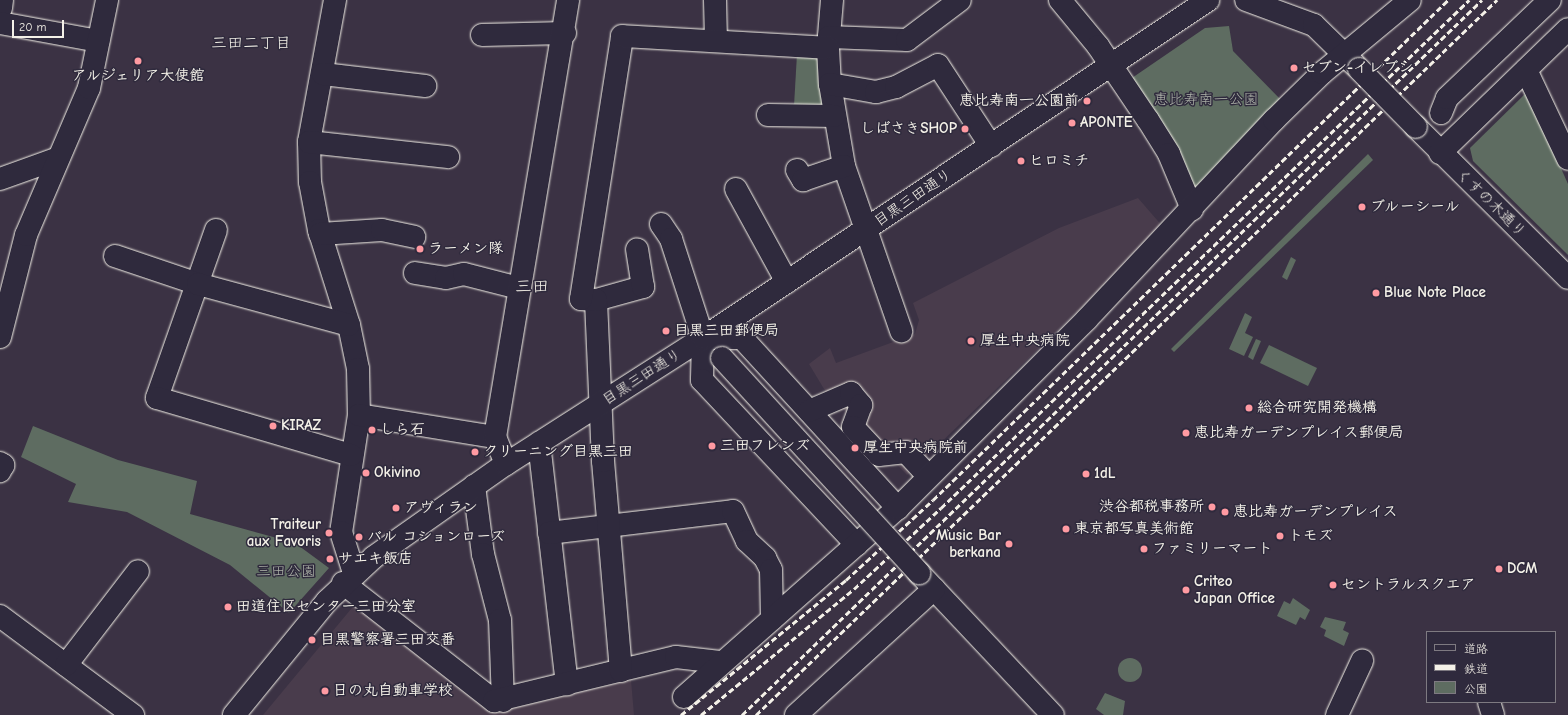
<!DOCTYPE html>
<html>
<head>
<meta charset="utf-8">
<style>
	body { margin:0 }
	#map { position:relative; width:1568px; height:715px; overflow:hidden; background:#3b3244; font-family:"Comic Neue","Klee One",sans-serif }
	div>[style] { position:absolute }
	.built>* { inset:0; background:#493c4c }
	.green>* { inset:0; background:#5e6c61 }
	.round { border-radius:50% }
	.roads { filter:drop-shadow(0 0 1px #f4f1e8) drop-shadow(0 0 1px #f4f1e8) }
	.minor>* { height:22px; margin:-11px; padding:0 11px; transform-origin:11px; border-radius:11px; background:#2f2a3d }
	.rail>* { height:3px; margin-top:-1.5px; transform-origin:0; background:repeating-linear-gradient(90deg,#f4f1e8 0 6px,transparent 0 9px) }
	.bridges { filter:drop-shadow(0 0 1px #f4f1e8) drop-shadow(0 0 1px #f4f1e8) }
	.minor-bridge>* { height:22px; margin:-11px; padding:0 11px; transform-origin:11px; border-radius:11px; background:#2f2a3d }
	.dots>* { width:11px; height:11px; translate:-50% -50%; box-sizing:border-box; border:2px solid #2f2a3d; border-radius:50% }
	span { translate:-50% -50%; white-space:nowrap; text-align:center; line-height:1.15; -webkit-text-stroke:3px #2f2a3d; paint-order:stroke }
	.poi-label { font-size:15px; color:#f4f1e8; font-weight:700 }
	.left { translate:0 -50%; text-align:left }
	.right { translate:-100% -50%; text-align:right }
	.park-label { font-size:15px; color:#b0b5ab }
	.street-label { font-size:15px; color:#f4f1e8 }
	.neighbourhood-label { font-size:16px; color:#f4f1e8 }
	.quarter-label { font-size:17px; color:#f4f1e8 }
	.legend { position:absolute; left:1426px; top:631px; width:130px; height:72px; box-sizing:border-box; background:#2f2a3d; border:1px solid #7e7a81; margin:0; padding:5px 7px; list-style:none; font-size:12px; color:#f4f1e8 }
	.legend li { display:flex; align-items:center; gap:8px; height:20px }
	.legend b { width:20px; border:1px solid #7e7a81 }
	.scale { position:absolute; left:12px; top:20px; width:52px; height:18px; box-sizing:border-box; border:2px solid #f4f1e8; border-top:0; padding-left:5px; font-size:12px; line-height:14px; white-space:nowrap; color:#f4f1e8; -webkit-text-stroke:3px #2f2a3d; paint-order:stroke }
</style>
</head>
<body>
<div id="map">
	<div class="built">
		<i style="clip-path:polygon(1138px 198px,1164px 228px,907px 475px,824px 389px,809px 364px,830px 348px,836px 363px,915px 334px,919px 320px,913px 303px,1059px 228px)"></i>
		<i style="clip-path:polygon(356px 603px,498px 711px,631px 680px,634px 715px,263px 715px)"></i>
	</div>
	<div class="green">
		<i style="clip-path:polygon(1229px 26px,1233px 51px,1282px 101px,1199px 192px,1191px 191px,1129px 80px,1205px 28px)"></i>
		<i style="clip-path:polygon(797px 54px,823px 54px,827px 107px,794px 106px)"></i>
		<i style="clip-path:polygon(1527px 92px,1568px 184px,1568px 255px,1473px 161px,1470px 148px)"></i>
		<i style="clip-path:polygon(1368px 154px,1373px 160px,1174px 352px,1171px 349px)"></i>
		<i style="clip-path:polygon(1291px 257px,1296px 260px,1287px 280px,1282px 277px)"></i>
		<i style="clip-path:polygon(1245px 313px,1252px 317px,1245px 333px,1253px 337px,1244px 356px,1229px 349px)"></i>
		<i style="clip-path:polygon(1256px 339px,1261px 341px,1253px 360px,1248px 357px)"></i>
		<i style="clip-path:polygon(1269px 345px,1317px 368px,1308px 386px,1260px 363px)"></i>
		<i style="clip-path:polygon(33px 426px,118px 460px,197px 481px,190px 514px,295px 543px,329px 568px,289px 613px,230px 565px,127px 512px,68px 502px,76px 484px,21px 457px)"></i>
		<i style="clip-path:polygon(1293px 598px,1310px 610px,1305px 620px,1300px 617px,1296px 625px,1277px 616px,1284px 601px,1290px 604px)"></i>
		<i style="clip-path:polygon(1325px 617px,1346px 622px,1343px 630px,1349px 633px,1344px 646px,1324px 636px,1326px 630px,1320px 627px)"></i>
		<i class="round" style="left:1118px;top:658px;width:24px;height:24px"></i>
		<i style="clip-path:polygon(1105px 693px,1125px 701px,1123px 715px,1104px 715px,1096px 709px)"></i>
	</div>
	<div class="roads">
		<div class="minor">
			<i style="left:335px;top:0;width:144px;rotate:100.4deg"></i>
			<i style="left:309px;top:142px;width:40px;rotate:88.6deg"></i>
			<i style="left:310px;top:182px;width:49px;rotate:79.4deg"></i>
			<i style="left:319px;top:230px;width:100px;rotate:72.5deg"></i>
			<i style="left:349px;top:325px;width:45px;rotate:78.4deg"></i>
			<i style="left:358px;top:369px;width:46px;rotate:88.8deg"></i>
			<i style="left:359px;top:415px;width:118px;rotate:98.7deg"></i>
			<i style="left:341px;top:532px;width:43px;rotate:72.4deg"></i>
			<i style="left:715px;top:0;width:41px;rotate:88.6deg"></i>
			<i style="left:832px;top:0;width:48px;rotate:94.8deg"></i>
			<i style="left:828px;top:48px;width:36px;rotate:87deg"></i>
			<i style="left:830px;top:84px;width:83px;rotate:80.3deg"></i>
			<i style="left:844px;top:166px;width:175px;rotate:70.9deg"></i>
			<i style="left:1060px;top:0;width:60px;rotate:50.4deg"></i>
			<i style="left:1098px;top:46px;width:89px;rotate:56deg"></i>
			<i style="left:1148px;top:120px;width:40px;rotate:58deg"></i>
			<i style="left:1169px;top:154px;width:60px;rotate:67.3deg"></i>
			<i style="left:1246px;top:0;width:72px;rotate:20.2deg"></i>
			<i style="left:1314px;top:25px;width:57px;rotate:44.3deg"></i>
			<i style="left:1px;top:8px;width:8px;rotate:-83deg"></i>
			<i style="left:0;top:23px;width:100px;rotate:10.4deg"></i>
			<i style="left:482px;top:35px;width:83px;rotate:-1.4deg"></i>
			<i style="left:829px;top:37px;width:78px;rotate:2.2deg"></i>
			<i style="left:907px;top:40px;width:66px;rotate:-37deg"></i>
			<i style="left:1526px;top:70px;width:98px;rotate:64.7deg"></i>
			<i style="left:323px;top:74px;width:103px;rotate:6.7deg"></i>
			<i style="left:830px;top:84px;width:47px;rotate:9.9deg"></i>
			<i style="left:876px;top:92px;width:21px;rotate:-14deg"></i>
			<i style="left:896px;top:87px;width:47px;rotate:-27.6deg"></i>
			<i style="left:938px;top:65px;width:97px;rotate:56.8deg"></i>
			<i style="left:1441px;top:113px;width:16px;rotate:-68deg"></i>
			<i style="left:1447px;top:98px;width:142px;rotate:-43.6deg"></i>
			<i style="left:768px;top:115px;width:66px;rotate:0.9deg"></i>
			<i style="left:1416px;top:127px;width:214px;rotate:44.8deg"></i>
			<i style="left:309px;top:142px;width:140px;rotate:6.2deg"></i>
			<i style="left:1440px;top:153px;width:178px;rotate:-44.1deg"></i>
			<i style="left:797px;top:170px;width:12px;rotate:59deg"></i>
			<i style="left:803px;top:180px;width:43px;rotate:-18.9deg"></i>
			<i style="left:0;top:179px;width:59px;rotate:-19.7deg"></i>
			<i style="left:736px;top:189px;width:106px;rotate:61.3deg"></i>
			<i style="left:661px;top:224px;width:18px;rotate:56deg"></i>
			<i style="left:671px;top:239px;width:104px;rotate:72.1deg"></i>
			<i style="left:703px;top:338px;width:42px;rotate:91.4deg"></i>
			<i style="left:702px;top:380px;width:226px;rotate:46.8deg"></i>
			<i style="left:216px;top:230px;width:178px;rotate:109.4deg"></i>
			<i style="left:157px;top:398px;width:202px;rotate:16.4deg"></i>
			<i style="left:320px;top:234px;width:62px;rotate:-3.7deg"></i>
			<i style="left:382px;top:230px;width:33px;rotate:12deg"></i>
			<i style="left:115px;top:256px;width:88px;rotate:18.6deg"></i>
			<i style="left:198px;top:284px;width:156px;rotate:15.2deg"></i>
			<i style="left:415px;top:273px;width:31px;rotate:9deg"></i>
			<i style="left:446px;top:278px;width:18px;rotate:-13deg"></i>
			<i style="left:464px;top:274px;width:57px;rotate:14.3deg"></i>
			<i style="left:596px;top:300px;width:49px;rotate:-15.5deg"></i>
			<i style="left:643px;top:287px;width:38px;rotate:-99deg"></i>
			<i style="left:0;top:337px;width:105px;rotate:-75.7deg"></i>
			<i style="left:26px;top:235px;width:160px;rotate:-66.8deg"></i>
			<i style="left:89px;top:88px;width:90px;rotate:-78.4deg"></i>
			<i style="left:703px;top:338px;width:39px"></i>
			<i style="left:742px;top:338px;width:231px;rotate:47.5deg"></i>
			<i style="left:809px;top:411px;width:46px;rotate:-23.2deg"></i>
			<i style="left:851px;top:393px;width:16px;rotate:50deg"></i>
			<i style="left:861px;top:405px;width:23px;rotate:110deg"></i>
			<i style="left:853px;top:427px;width:38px;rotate:47deg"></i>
			<i style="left:879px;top:455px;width:27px;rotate:-6deg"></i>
			<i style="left:906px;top:452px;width:33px;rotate:47deg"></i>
			<i style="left:359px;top:415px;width:138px;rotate:9.2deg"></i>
			<i style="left:539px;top:443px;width:243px;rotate:83.4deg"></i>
			<i style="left:0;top:463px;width:4px;rotate:34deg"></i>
			<i style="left:3px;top:465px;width:7px;rotate:117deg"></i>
			<i style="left:506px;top:464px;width:29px;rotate:-112deg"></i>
			<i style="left:495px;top:437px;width:443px;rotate:-80.5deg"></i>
			<i style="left:474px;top:486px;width:69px;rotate:82.5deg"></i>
			<i style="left:483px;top:554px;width:68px;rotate:75.6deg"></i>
			<i style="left:500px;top:620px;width:81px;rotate:87.9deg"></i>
			<i style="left:549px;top:533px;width:185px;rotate:-6.8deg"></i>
			<i style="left:733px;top:511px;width:33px;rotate:65deg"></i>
			<i style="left:747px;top:541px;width:25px;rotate:43deg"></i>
			<i style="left:765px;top:558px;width:13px;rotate:63deg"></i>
			<i style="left:771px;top:570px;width:49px;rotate:88.8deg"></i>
			<i style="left:919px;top:573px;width:195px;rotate:46.7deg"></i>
			<i style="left:343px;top:583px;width:192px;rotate:38deg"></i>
			<i style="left:494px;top:701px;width:187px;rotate:-13.6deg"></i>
			<i style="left:676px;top:657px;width:44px;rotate:6.5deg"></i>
			<i style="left:0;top:616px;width:166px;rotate:36.7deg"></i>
			<i style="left:66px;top:665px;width:118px;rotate:-52.5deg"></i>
			<i style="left:621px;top:671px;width:211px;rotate:-94.9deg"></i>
			<i style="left:603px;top:461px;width:161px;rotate:-92.5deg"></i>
			<i style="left:596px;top:300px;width:15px;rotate:-176deg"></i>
			<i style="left:581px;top:299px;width:266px;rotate:-81.1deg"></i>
			<i style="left:622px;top:36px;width:206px;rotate:3.3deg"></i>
			<i style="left:684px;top:697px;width:286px;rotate:-41.5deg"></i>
			<i style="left:898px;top:508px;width:267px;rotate:-45deg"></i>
			<i style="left:1087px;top:319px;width:273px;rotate:-46.8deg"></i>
			<i style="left:1274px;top:120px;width:67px;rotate:-44.4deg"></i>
			<i style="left:1322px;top:73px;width:114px;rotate:-39.7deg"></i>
			<i style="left:1489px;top:702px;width:14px;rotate:73deg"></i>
			<i style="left:234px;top:715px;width:147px;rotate:-50.8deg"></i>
			<i style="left:327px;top:601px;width:64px;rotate:-43.1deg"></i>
			<i style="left:374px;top:557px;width:161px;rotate:-35.2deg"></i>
			<i style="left:506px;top:464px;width:234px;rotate:-32.6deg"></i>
			<i style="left:703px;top:338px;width:608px;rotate:-33.79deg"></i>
			<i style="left:796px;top:715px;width:187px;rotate:-42.4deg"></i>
			<i style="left:1337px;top:715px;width:60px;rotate:-65.2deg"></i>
		</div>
	</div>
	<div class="rail">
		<i style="left:681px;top:715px;width:213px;rotate:-39.3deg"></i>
		<i style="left:846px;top:580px;width:118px;rotate:-42.6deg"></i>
		<i style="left:933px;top:500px;width:718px;rotate:-44.15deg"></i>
		<i style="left:701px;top:715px;width:198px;rotate:-39.5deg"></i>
		<i style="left:854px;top:589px;width:119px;rotate:-43deg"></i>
		<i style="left:941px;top:508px;width:733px;rotate:-43.89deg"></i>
		<i style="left:742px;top:715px;width:1029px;rotate:-44.02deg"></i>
		<i style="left:756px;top:715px;width:1030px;rotate:-43.98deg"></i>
	</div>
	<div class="bridges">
		<div class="minor-bridge">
			<i style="left:1359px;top:69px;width:81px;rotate:45.5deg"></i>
			<i style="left:722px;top:358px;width:292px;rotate:47.5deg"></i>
		</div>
	</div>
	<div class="dots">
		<i style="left:138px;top:61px;background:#ff9aa2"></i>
		<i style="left:1294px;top:68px;background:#ff9aa2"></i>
		<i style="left:1087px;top:101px;background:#ff9aa2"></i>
		<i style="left:1072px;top:123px;background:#ff9aa2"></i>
		<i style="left:965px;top:129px;background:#ff9aa2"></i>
		<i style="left:1021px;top:161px;background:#ff9aa2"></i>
		<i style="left:1362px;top:207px;background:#ff9aa2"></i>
		<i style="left:420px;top:249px;background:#ff9aa2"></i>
		<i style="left:1376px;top:293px;background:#ff9aa2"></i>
		<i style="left:666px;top:331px;background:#ff9aa2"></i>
		<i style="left:971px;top:341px;background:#ff9aa2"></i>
		<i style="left:1249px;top:408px;background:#ff9aa2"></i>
		<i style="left:273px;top:426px;background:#ff9aa2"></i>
		<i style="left:372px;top:430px;background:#ff9aa2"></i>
		<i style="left:1186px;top:433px;background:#ff9aa2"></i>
		<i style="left:712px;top:446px;background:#ff9aa2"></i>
		<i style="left:855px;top:448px;background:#ff9aa2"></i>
		<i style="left:475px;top:452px;background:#ff9aa2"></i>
		<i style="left:366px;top:473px;background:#ff9aa2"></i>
		<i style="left:1086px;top:474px;background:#ff9aa2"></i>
		<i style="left:1212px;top:507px;background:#ff9aa2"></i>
		<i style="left:396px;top:508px;background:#ff9aa2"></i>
		<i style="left:1225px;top:512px;background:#ff9aa2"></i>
		<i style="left:1066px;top:529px;background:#ff9aa2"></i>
		<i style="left:329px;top:533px;background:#ff9aa2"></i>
		<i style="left:1280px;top:536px;background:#ff9aa2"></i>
		<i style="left:359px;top:537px;background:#ff9aa2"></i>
		<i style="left:1009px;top:544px;background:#ff9aa2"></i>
		<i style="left:1144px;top:549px;background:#ff9aa2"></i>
		<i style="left:330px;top:559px;background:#ff9aa2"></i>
		<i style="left:1499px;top:569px;background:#ff9aa2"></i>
		<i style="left:1333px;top:585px;background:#ff9aa2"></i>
		<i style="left:1186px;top:590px;background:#ff9aa2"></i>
		<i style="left:228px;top:607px;background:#ff9aa2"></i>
		<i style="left:312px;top:640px;background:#ff9aa2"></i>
		<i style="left:325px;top:691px;background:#ff9aa2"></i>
	</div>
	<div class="poi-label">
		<span class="left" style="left:1302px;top:68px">セブン-イレブン</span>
		<span style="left:138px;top:76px">アルジェリア大使館</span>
		<span class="right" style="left:1079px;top:101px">恵比寿南一公園前</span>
		<span class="left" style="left:1080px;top:123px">APONTE</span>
		<span class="right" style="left:957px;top:129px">しばさきSHOP</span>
		<span class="left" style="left:1029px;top:161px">ヒロミチ</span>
		<span class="left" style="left:1370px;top:207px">ブルーシール</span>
		<span class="left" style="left:428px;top:249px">ラーメン隊</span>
		<span class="left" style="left:1384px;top:293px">Blue Note Place</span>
		<span class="left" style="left:674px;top:331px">目黒三田郵便局</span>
		<span class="left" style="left:980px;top:341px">厚生中央病院</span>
		<span class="left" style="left:1257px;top:408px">総合研究開発機構</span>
		<span class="left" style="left:281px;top:426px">KIRAZ</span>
		<span class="left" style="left:380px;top:430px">しら石</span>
		<span class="left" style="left:1194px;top:433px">恵比寿ガーデンプレイス郵便局</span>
		<span class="left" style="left:720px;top:446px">三田フレンズ</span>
		<span class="left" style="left:863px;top:448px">厚生中央病院前</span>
		<span class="left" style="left:483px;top:452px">クリーニング目黒三田</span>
		<span class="left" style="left:374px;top:473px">Okivino</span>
		<span class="left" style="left:1094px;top:474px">1dL</span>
		<span class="right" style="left:1204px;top:507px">渋谷都税事務所</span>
		<span class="left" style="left:404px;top:508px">アヴィラン</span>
		<span class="left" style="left:1233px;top:512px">恵比寿ガーデンプレイス</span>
		<span class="right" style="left:321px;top:533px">Traiteur<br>aux Favoris</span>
		<span class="left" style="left:1074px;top:529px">東京都写真美術館</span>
		<span class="right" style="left:1001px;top:544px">Music Bar<br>berkana</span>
		<span class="left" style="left:1288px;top:536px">トモズ</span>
		<span class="left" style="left:367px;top:537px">バル コションローズ</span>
		<span class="left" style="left:1152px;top:549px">ファミリーマート</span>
		<span class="left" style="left:338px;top:559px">サエキ飯店</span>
		<span class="left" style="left:1507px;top:569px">DCM</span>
		<span class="left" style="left:1194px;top:590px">Criteo<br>Japan Office</span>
		<span class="left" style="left:1341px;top:585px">セントラルスクエア</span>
		<span class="left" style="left:236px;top:607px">田道住区センター三田分室</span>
		<span class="left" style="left:320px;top:640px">目黒警察署三田交番</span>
		<span class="left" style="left:333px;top:691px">日の丸自動車学校</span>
	</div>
	<div class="park-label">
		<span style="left:1206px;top:100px">恵比寿南一公園</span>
		<span style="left:286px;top:572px">三田公園</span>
	</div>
	<div class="street-label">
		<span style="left:913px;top:198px;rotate:-34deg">目黒三田通り</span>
		<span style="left:1491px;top:203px;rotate:44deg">くすの木通り</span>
		<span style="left:642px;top:377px;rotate:-33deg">目黒三田通り</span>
	</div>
	<div class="neighbourhood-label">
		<span style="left:251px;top:43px">三田二丁目</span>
	</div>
	<div class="quarter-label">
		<span style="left:532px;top:287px">三田</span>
	</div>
	<ul class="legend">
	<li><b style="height:5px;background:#2f2a3d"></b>道路</li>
	<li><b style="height:5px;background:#f4f1e8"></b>鉄道</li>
	<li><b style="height:11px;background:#5e6c61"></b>公園</li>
	</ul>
	<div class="scale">20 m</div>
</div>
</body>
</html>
